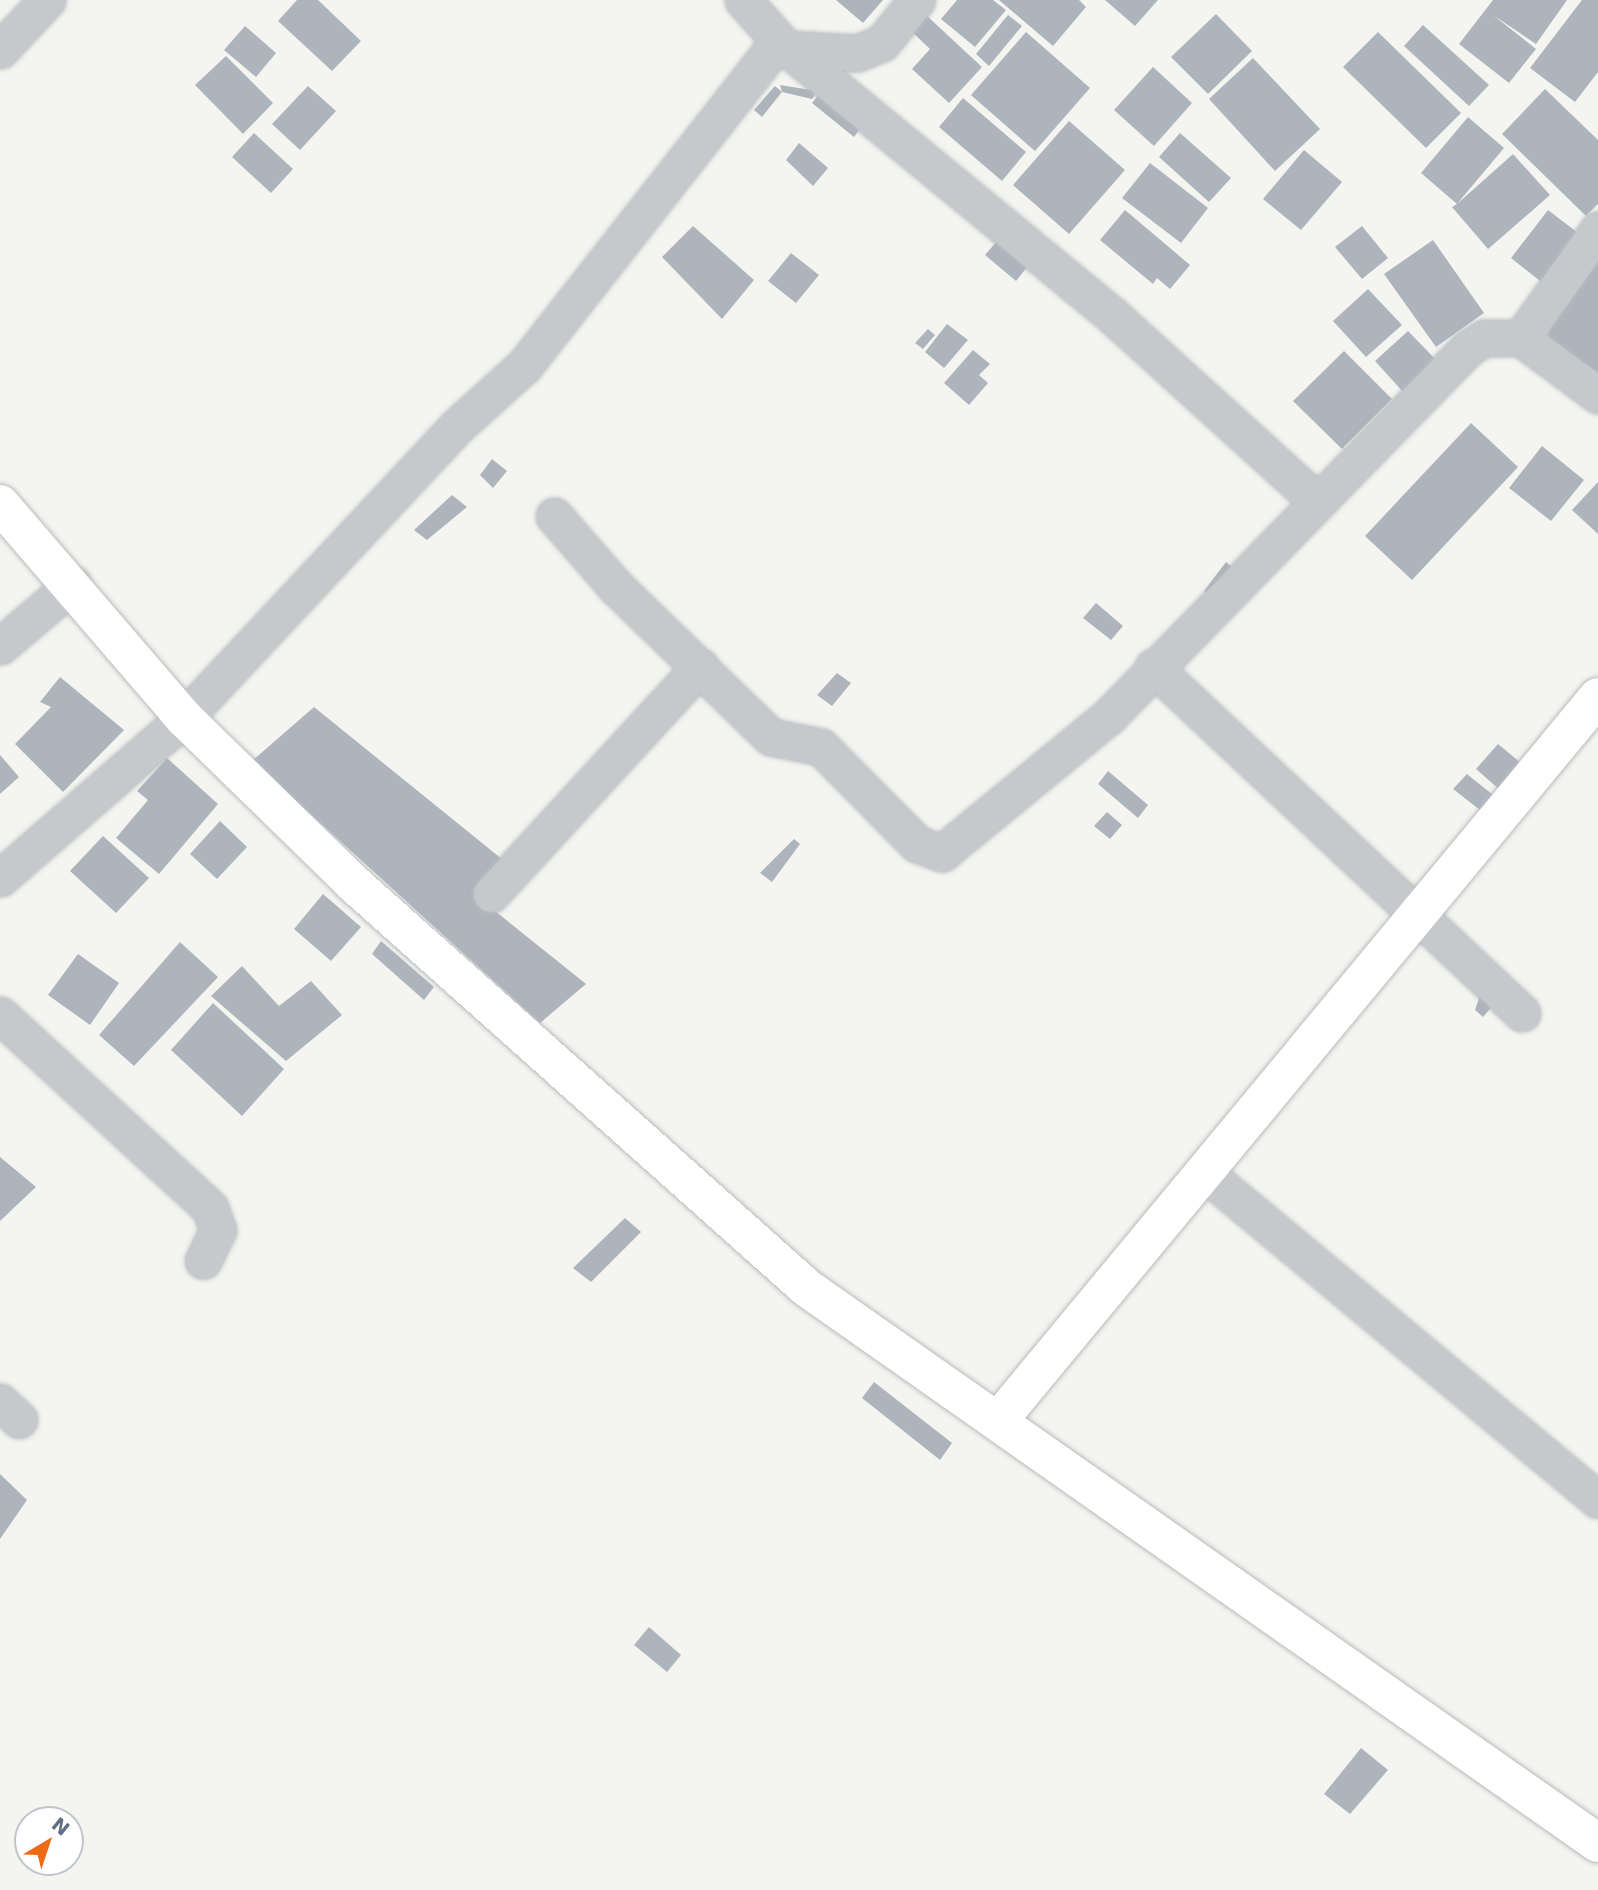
<!DOCTYPE html>
<html>
<head>
<meta charset="utf-8">
<style>
	body { margin:0 }
	#map { position:relative; width:1598px; height:1890px; overflow:hidden; background:#f4f5f0; font-family:"DejaVu Sans",sans-serif }
	div>[style] { position:absolute }
	.building>* { inset:0; background:#aeb4bb }
	.roads { filter:drop-shadow(0 0 2px #b8bbc0) drop-shadow(0 0 2px #b8bbc0) }
	.street>* { height:35px; margin:-17.5px; padding:0 17.5px; transform-origin:17.5px; border-radius:17.5px; background:#c6c8cc }
	.secondary>* { height:38px; margin:-19px; padding:0 19px; transform-origin:19px; border-radius:19px; background:#fff }
	span { translate:-50% -50%; white-space:nowrap; text-align:center; line-height:1.15; -webkit-text-stroke:7px #fff; paint-order:stroke }
	.north { position:absolute; left:14px; top:1806px; width:70px; height:70px; box-sizing:border-box; background:#fff; border:2px solid #c0c5cd; border-radius:50%; rotate:39deg; font-size:19px; font-weight:700; line-height:28px; text-align:center; color:#616f83 }
	.north::after { content:''; display:block; margin:auto; width:24px; height:32px; background:#ef6a16; clip-path:polygon(50% 0,100% 100%,50% 72%,0 100%) }
</style>
</head>
<body>
<div id="map">
	<div class="building">
		<i style="clip-path:polygon(297px 0,318px 0,361px 41px,332px 71px,278px 21px)"></i>
		<i style="clip-path:polygon(836px 0,883px 0,863px 23px)"></i>
		<i style="clip-path:polygon(957px 0,993px 0,1006px 10px,975px 47px,941px 19px)"></i>
		<i style="clip-path:polygon(999px 0,1079px 0,1086px 7px,1053px 46px)"></i>
		<i style="clip-path:polygon(1105px 0,1158px 0,1135px 26px)"></i>
		<i style="clip-path:polygon(1493px 0,1567px 0,1536px 44px,1493px 15px,1536px 49px,1509px 83px,1459px 44px)"></i>
		<i style="clip-path:polygon(1582px 0,1598px 0,1598px 72px,1575px 102px,1530px 68px)"></i>
		<i style="clip-path:polygon(1216px 14px,1252px 51px,1208px 94px,1171px 57px)"></i>
		<i style="clip-path:polygon(926px 15px,982px 67px,949px 103px,912px 69px,930px 49px,911px 31px)"></i>
		<i style="clip-path:polygon(1008px 15px,1022px 26px,989px 66px,976px 54px)"></i>
		<i style="clip-path:polygon(1423px 25px,1489px 85px,1469px 106px,1404px 46px)"></i>
		<i style="clip-path:polygon(245px 26px,276px 53px,256px 77px,224px 50px)"></i>
		<i style="clip-path:polygon(1026px 32px,1090px 88px,1035px 151px,971px 95px)"></i>
		<i style="clip-path:polygon(1378px 32px,1461px 113px,1426px 148px,1343px 67px)"></i>
		<i style="clip-path:polygon(226px 56px,273px 103px,243px 134px,195px 85px)"></i>
		<i style="clip-path:polygon(1253px 58px,1320px 129px,1275px 171px,1209px 99px)"></i>
		<i style="clip-path:polygon(1153px 67px,1192px 103px,1154px 146px,1114px 110px)"></i>
		<i style="clip-path:polygon(780px 85px,817px 91px,812px 99px,782px 92px,762px 117px,754px 110px,775px 86px,782px 92px)"></i>
		<i style="clip-path:polygon(308px 86px,336px 111px,300px 150px,272px 124px)"></i>
		<i style="clip-path:polygon(824px 88px,865px 122px,854px 137px,812px 103px)"></i>
		<i style="clip-path:polygon(1545px 89px,1598px 140px,1598px 204px,1586px 216px,1502px 134px)"></i>
		<i style="clip-path:polygon(963px 98px,1026px 152px,1002px 181px,939px 127px)"></i>
		<i style="clip-path:polygon(1468px 117px,1504px 148px,1457px 204px,1513px 154px,1550px 195px,1488px 249px,1452px 207px,1457px 204px,1421px 173px)"></i>
		<i style="clip-path:polygon(1069px 121px,1125px 170px,1069px 234px,1013px 185px)"></i>
		<i style="clip-path:polygon(254px 133px,293px 169px,271px 193px,232px 157px)"></i>
		<i style="clip-path:polygon(1180px 133px,1231px 178px,1209px 202px,1159px 157px)"></i>
		<i style="clip-path:polygon(799px 143px,828px 168px,813px 186px,786px 160px)"></i>
		<i style="clip-path:polygon(1304px 150px,1342px 182px,1301px 230px,1263px 199px)"></i>
		<i style="clip-path:polygon(1150px 163px,1208px 208px,1181px 243px,1122px 198px)"></i>
		<i style="clip-path:polygon(1125px 210px,1190px 265px,1170px 289px,1157px 278px,1153px 284px,1100px 240px)"></i>
		<i style="clip-path:polygon(1548px 210px,1582px 236px,1545px 285px,1511px 258px)"></i>
		<i style="clip-path:polygon(693px 226px,754px 280px,722px 319px,662px 257px)"></i>
		<i style="clip-path:polygon(1362px 226px,1388px 258px,1362px 279px,1335px 247px)"></i>
		<i style="clip-path:polygon(1433px 240px,1484px 313px,1436px 347px,1384px 274px)"></i>
		<i style="clip-path:polygon(997px 241px,1028px 266px,1016px 281px,985px 255px)"></i>
		<i style="clip-path:polygon(791px 253px,819px 275px,796px 303px,768px 281px)"></i>
		<i style="clip-path:polygon(1598px 254px,1598px 383px,1547px 342px,1551px 313px)"></i>
		<i style="clip-path:polygon(1368px 289px,1402px 325px,1366px 357px,1333px 321px)"></i>
		<i style="clip-path:polygon(947px 324px,968px 340px,944px 368px,925px 352px)"></i>
		<i style="clip-path:polygon(928px 329px,935px 335px,923px 349px,915px 343px)"></i>
		<i style="clip-path:polygon(1408px 331px,1439px 363px,1405px 394px,1375px 361px)"></i>
		<i style="clip-path:polygon(973px 350px,990px 364px,979px 375px,988px 383px,969px 405px,944px 383px)"></i>
		<i style="clip-path:polygon(1344px 351px,1392px 399px,1342px 449px,1293px 401px)"></i>
		<i style="clip-path:polygon(1471px 423px,1518px 467px,1412px 580px,1365px 536px)"></i>
		<i style="clip-path:polygon(1542px 446px,1584px 480px,1551px 521px,1509px 488px)"></i>
		<i style="clip-path:polygon(492px 459px,507px 471px,493px 488px,480px 475px)"></i>
		<i style="clip-path:polygon(1598px 482px,1598px 534px,1572px 510px)"></i>
		<i style="clip-path:polygon(452px 495px,467px 507px,427px 540px,414px 530px)"></i>
		<i style="clip-path:polygon(1226px 562px,1241px 575px,1216px 600px,1204px 591px)"></i>
		<i style="clip-path:polygon(1096px 603px,1123px 626px,1111px 640px,1083px 618px)"></i>
		<i style="clip-path:polygon(837px 673px,851px 683px,832px 706px,817px 695px)"></i>
		<i style="clip-path:polygon(60px 677px,124px 730px,63px 792px,15px 744px,51px 707px,40px 702px)"></i>
		<i style="clip-path:polygon(314px 707px,508px 864px,480px 899px,586px 984px,540px 1023px,252px 761px)"></i>
		<i style="clip-path:polygon(1498px 744px,1521px 763px,1500px 790px,1476px 769px)"></i>
		<i style="clip-path:polygon(0 755px,19px 777px,0 794px)"></i>
		<i style="clip-path:polygon(167px 758px,218px 804px,159px 874px,116px 838px,148px 800px,137px 791px)"></i>
		<i style="clip-path:polygon(1108px 771px,1148px 805px,1138px 818px,1098px 784px)"></i>
		<i style="clip-path:polygon(1467px 774px,1493px 795px,1480px 810px,1453px 789px)"></i>
		<i style="clip-path:polygon(1107px 812px,1122px 825px,1110px 839px,1094px 826px)"></i>
		<i style="clip-path:polygon(220px 821px,247px 847px,217px 879px,190px 854px)"></i>
		<i style="clip-path:polygon(103px 836px,149px 878px,116px 913px,70px 871px)"></i>
		<i style="clip-path:polygon(794px 839px,800px 844px,772px 882px,760px 873px)"></i>
		<i style="clip-path:polygon(323px 894px,361px 927px,331px 961px,294px 929px)"></i>
		<i style="clip-path:polygon(381px 941px,434px 987px,424px 1000px,372px 954px)"></i>
		<i style="clip-path:polygon(180px 942px,218px 977px,134px 1066px,99px 1035px)"></i>
		<i style="clip-path:polygon(78px 954px,119px 983px,90px 1025px,48px 995px)"></i>
		<i style="clip-path:polygon(242px 966px,279px 1006px,311px 981px,342px 1015px,286px 1061px,211px 996px)"></i>
		<i style="clip-path:polygon(1482px 990px,1497px 1001px,1483px 1017px,1475px 1010px)"></i>
		<i style="clip-path:polygon(213px 1003px,284px 1069px,242px 1116px,171px 1050px)"></i>
		<i style="clip-path:polygon(0 1157px,36px 1187px,0 1221px)"></i>
		<i style="clip-path:polygon(625px 1218px,641px 1232px,591px 1282px,573px 1268px)"></i>
		<i style="clip-path:polygon(874px 1382px,952px 1443px,940px 1460px,862px 1398px)"></i>
		<i style="clip-path:polygon(0 1474px,27px 1500px,0 1539px)"></i>
		<i style="clip-path:polygon(649px 1627px,681px 1655px,667px 1672px,634px 1645px)"></i>
		<i style="clip-path:polygon(1361px 1748px,1388px 1770px,1350px 1814px,1324px 1794px)"></i>
	</div>
	<div class="roads">
		<div class="street">
			<i style="left:743px;top:0;width:59px;rotate:48.4deg"></i>
			<i style="left:782px;top:44px;width:430px;rotate:39.4deg"></i>
			<i style="left:1114px;top:317px;width:273px;rotate:42.2deg"></i>
			<i style="left:0;top:50px;width:69px;rotate:-46.8deg"></i>
			<i style="left:1521px;top:338px;width:133px;rotate:-54.5deg"></i>
			<i style="left:554px;top:516px;width:94px;rotate:48.9deg"></i>
			<i style="left:616px;top:587px;width:216px;rotate:44.1deg"></i>
			<i style="left:771px;top:737px;width:51px;rotate:11.3deg"></i>
			<i style="left:821px;top:747px;width:136px;rotate:45.3deg"></i>
			<i style="left:917px;top:844px;width:27px;rotate:20deg"></i>
			<i style="left:942px;top:853px;width:216px;rotate:-39.4deg"></i>
			<i style="left:1109px;top:716px;width:514px;rotate:-45.71deg"></i>
			<i style="left:1468px;top:348px;width:19px;rotate:-32deg"></i>
			<i style="left:1484px;top:338px;width:37px"></i>
			<i style="left:1521px;top:338px;width:96px;rotate:36.5deg"></i>
			<i style="left:0;top:646px;width:96px;rotate:-40.3deg"></i>
			<i style="left:1153px;top:667px;width:506px;rotate:43.16deg"></i>
			<i style="left:0;top:878px;width:244px;rotate:-41deg"></i>
			<i style="left:184px;top:718px;width:398px;rotate:-46.9deg"></i>
			<i style="left:456px;top:427px;width:91px;rotate:-41.9deg"></i>
			<i style="left:524px;top:366px;width:404px;rotate:-51.9deg"></i>
			<i style="left:773px;top:48px;width:84px;rotate:3.4deg"></i>
			<i style="left:857px;top:53px;width:27px;rotate:-22deg"></i>
			<i style="left:882px;top:43px;width:55px;rotate:-50.9deg"></i>
			<i style="left:491px;top:894px;width:309px;rotate:-47.4deg"></i>
			<i style="left:0;top:1015px;width:285px;rotate:42.6deg"></i>
			<i style="left:210px;top:1208px;width:23px;rotate:70deg"></i>
			<i style="left:218px;top:1230px;width:34px;rotate:116deg"></i>
			<i style="left:1205px;top:1173px;width:511px;rotate:39.76deg"></i>
			<i style="left:0;top:1402px;width:26px;rotate:43deg"></i>
		</div>
		<div class="secondary">
			<i style="left:0;top:504px;width:282px;rotate:49.3deg"></i>
			<i style="left:184px;top:718px;width:238px;rotate:44.3deg"></i>
			<i style="left:354px;top:884px;width:607px;rotate:41.73deg"></i>
			<i style="left:807px;top:1288px;width:966px;rotate:35.06deg"></i>
			<i style="left:998px;top:1421px;width:940px;rotate:-50.35deg"></i>
		</div>
	</div>
	<div class="north">N</div>
</div>
</body>
</html>
